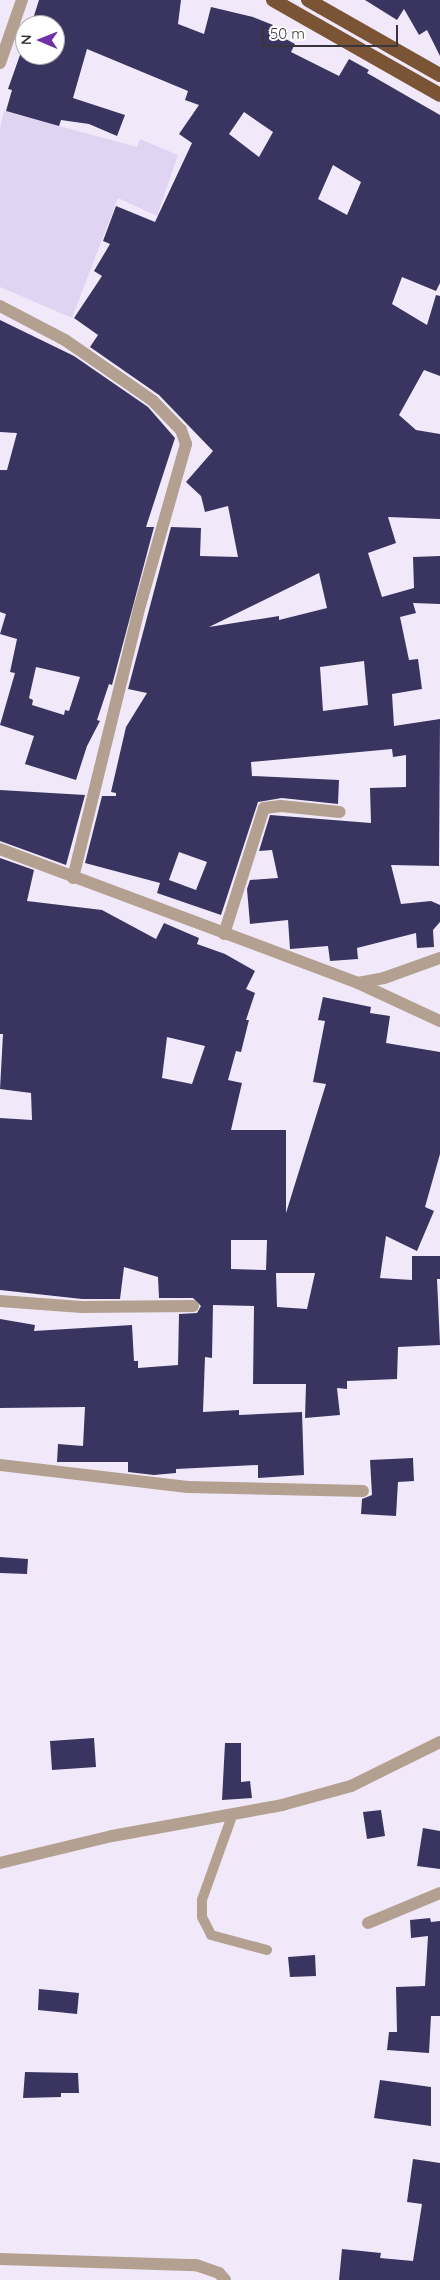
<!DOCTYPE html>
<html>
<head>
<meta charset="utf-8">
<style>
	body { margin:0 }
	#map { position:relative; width:440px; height:2280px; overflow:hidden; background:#f1e9fa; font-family:Quicksand,sans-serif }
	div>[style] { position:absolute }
	.green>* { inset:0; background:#e1d3f2 }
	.building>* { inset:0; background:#3a3560 }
	.service>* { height:10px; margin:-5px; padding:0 5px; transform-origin:5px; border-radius:5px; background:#b4a090 }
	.minor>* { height:12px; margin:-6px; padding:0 6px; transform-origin:6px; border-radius:6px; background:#b4a090 }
	.trunk>* { height:14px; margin:-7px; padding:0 7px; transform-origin:7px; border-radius:7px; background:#7a5434 }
	span { translate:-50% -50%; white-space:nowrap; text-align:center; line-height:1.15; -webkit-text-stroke:5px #fff; paint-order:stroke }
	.north { position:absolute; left:15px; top:15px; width:50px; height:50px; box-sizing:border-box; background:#fff; border:1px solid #afaeb0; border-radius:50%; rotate:271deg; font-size:14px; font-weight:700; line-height:20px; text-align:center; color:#37343a }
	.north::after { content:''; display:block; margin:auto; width:18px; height:22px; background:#7131a7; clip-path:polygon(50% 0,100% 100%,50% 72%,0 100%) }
	.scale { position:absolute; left:262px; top:25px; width:136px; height:22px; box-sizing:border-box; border:2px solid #37343a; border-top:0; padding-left:6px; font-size:15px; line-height:18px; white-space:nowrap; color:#37343a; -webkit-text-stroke:4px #fff; paint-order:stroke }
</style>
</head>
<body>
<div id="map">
	<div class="green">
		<i style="clip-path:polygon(4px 111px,137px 147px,140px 139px,178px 155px,157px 216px,118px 198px,72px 318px,0 287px,0 129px)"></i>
	</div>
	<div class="building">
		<i style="clip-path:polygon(evenodd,39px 0,181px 0,178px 24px,204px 34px,211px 7px,253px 17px,273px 25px,271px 31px,295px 44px,291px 52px,339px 76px,349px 59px,369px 70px,367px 73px,440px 115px,440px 283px,436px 291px,402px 277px,392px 304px,427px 325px,436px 295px,440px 296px,440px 376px,424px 370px,399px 415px,416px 430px,440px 434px,440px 519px,388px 517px,396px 543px,368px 553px,382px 597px,414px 588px,413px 557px,440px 556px,440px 604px,413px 603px,416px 613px,400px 617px,409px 660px,418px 659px,422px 689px,392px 694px,394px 726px,440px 719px,439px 866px,391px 865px,401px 904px,431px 901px,440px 905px,440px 922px,433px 930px,434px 947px,417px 948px,416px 933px,357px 948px,358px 959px,330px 961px,328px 946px,290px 949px,288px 920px,250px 924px,247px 889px,250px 880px,278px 878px,272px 850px,259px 851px,270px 815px,371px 823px,370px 788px,406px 787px,406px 755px,393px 757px,392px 749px,251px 762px,252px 776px,339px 780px,338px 804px,282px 798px,258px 802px,221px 915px,157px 893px,160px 883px,85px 863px,102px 796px,116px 796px,116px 793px,111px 792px,126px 727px,147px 693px,128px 689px,171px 527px,201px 528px,200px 556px,238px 557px,228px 506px,205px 512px,201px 496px,186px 482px,213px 451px,159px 395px,90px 347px,98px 335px,74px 318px,102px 276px,94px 271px,110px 244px,103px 241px,116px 206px,155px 222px,192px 143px,179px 134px,199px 105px,185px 100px,188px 91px,87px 49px,73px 98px,125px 115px,117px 136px,89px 124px,61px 120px,59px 126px,6px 111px,12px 90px,8px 89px,20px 55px,55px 55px,55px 25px,31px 25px,39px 0,244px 112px,273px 132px,259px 157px,229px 134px,244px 112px,39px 0,333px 165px,361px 182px,347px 215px,318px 199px,333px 165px,39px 0,319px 573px,327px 608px,279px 620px,279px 616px,209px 627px,319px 573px,39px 0,364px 661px,368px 705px,323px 711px,320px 667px,364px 661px,39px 0,179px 852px,207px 862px,196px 890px,169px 880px,179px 852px)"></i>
		<i style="clip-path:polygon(365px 0,440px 0,440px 56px,427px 30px,419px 35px,404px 9px,397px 20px)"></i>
		<i style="clip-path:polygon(evenodd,0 320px,74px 356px,148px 407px,175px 438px,146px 527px,154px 527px,112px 685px,109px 684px,97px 720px,100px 721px,87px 746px,76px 780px,25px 764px,34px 736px,0 725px,15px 673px,10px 672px,17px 639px,0 634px,6px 614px,0 612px,0 470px,7px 470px,17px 433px,0 432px,0 320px,36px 667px,80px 677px,69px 711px,65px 710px,64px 715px,32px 705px,33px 700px,29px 698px,36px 667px)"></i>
		<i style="clip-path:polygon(0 790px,85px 795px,66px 865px,0 841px)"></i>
		<i style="clip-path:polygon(evenodd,0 858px,34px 870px,27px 901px,102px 910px,156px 939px,164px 923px,199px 938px,197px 944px,225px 954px,255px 971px,246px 989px,255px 993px,246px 1020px,249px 1020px,241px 1052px,236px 1051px,228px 1080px,242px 1083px,231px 1130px,286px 1130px,286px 1213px,326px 1084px,313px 1082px,325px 1021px,318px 1020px,323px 997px,371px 1007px,370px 1013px,390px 1016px,386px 1043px,440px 1052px,440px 1154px,425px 1207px,434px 1211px,417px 1251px,386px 1236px,380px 1278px,412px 1280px,412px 1256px,440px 1256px,440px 1279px,437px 1279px,440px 1345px,398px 1347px,397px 1379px,347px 1381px,347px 1389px,337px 1388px,340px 1415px,305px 1418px,306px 1384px,253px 1384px,254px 1306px,213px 1305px,212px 1358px,205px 1357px,203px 1412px,239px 1410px,239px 1415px,302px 1412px,304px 1475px,258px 1478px,258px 1465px,176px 1469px,176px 1473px,154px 1475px,128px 1472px,128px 1462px,57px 1462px,58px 1444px,83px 1446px,85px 1407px,0 1408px,0 1319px,35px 1325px,34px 1331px,132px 1325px,134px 1361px,138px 1361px,138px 1368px,178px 1365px,179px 1314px,197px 1313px,201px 1306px,193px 1298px,159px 1298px,158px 1277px,124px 1267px,120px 1299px,82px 1299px,0 1290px,0 1118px,32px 1120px,31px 1093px,0 1089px,3px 1034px,0 1034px,0 858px,167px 1037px,205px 1046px,192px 1084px,162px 1078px,167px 1037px,0 858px,231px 1240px,267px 1240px,266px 1270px,231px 1269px,231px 1240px,0 858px,276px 1273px,315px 1273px,307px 1309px,277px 1307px,276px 1273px)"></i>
		<i style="clip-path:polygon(413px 1458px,414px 1481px,398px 1482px,396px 1516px,361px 1514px,362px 1499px,372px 1495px,370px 1460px)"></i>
		<i style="clip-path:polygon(0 1557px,28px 1559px,27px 1574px,0 1573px)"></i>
		<i style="clip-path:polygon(94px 1738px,96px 1767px,52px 1770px,50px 1741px)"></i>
		<i style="clip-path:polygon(225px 1743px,241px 1743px,241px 1782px,250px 1781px,252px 1798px,222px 1800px)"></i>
		<i style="clip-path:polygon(381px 1810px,385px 1836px,367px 1839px,363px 1812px)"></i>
		<i style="clip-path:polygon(423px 1828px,440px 1831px,440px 1869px,417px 1866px)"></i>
		<i style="clip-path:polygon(430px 1918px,431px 1922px,440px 1921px,440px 2016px,431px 2016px,429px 2053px,387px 2050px,389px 2032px,397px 2032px,396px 1987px,425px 1986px,428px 1936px,411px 1938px,410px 1920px)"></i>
		<i style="clip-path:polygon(315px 1955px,316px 1976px,290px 1977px,288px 1957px)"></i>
		<i style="clip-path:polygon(39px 1989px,79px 1993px,77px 2014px,38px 2010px)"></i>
		<i style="clip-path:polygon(25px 2072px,78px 2073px,79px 2093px,61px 2093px,61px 2097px,23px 2098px)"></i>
		<i style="clip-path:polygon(380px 2080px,431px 2087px,431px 2126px,374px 2118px)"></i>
		<i style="clip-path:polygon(413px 2159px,440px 2163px,440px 2280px,339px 2280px,342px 2249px,381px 2253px,380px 2258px,413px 2261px,422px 2204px,407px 2202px)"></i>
	</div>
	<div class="service">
		<i style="left:232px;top:1816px;width:89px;rotate:109.7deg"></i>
		<i style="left:202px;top:1900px;width:17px;rotate:90deg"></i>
		<i style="left:202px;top:1917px;width:20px;rotate:63deg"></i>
		<i style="left:211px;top:1935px;width:58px;rotate:15deg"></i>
	</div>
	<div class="minor">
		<i style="left:0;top:63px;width:67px;rotate:-70.8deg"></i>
		<i style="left:0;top:306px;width:73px;rotate:27.6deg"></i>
		<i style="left:65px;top:340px;width:107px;rotate:34.7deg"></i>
		<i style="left:153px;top:401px;width:40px;rotate:46deg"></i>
		<i style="left:181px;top:430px;width:15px;rotate:70deg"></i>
		<i style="left:186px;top:444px;width:167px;rotate:105.9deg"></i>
		<i style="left:140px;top:605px;width:281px;rotate:103.8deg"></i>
		<i style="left:0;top:849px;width:382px;rotate:20.5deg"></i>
		<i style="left:358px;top:983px;width:90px;rotate:24.9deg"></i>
		<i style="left:224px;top:934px;width:132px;rotate:-72.4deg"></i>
		<i style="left:264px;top:808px;width:17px;rotate:-7deg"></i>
		<i style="left:281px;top:806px;width:59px;rotate:5.8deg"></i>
		<i style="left:358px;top:983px;width:26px;rotate:-11deg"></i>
		<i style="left:384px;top:978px;width:59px;rotate:-19.7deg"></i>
		<i style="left:0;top:1301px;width:82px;rotate:4.2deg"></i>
		<i style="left:82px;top:1307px;width:111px;rotate:-0.5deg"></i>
		<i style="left:0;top:1465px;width:189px;rotate:6.7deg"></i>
		<i style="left:188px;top:1487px;width:175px;rotate:1.3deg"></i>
		<i style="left:0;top:1863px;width:115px;rotate:-13.6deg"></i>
		<i style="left:112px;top:1836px;width:173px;rotate:-10.3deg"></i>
		<i style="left:282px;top:1805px;width:72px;rotate:-15.4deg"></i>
		<i style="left:351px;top:1786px;width:99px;rotate:-26.3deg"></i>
		<i style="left:368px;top:1923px;width:78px;rotate:-22.6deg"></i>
		<i style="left:0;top:2259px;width:196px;rotate:1.8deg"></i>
		<i style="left:196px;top:2265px;width:24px;rotate:19deg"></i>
		<i style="left:219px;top:2273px;width:9px;rotate:49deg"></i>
	</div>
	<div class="trunk">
		<i style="left:273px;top:0;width:192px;rotate:29.6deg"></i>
		<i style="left:308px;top:0;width:152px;rotate:29.6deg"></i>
	</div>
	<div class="north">N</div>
	<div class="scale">50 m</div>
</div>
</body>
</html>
